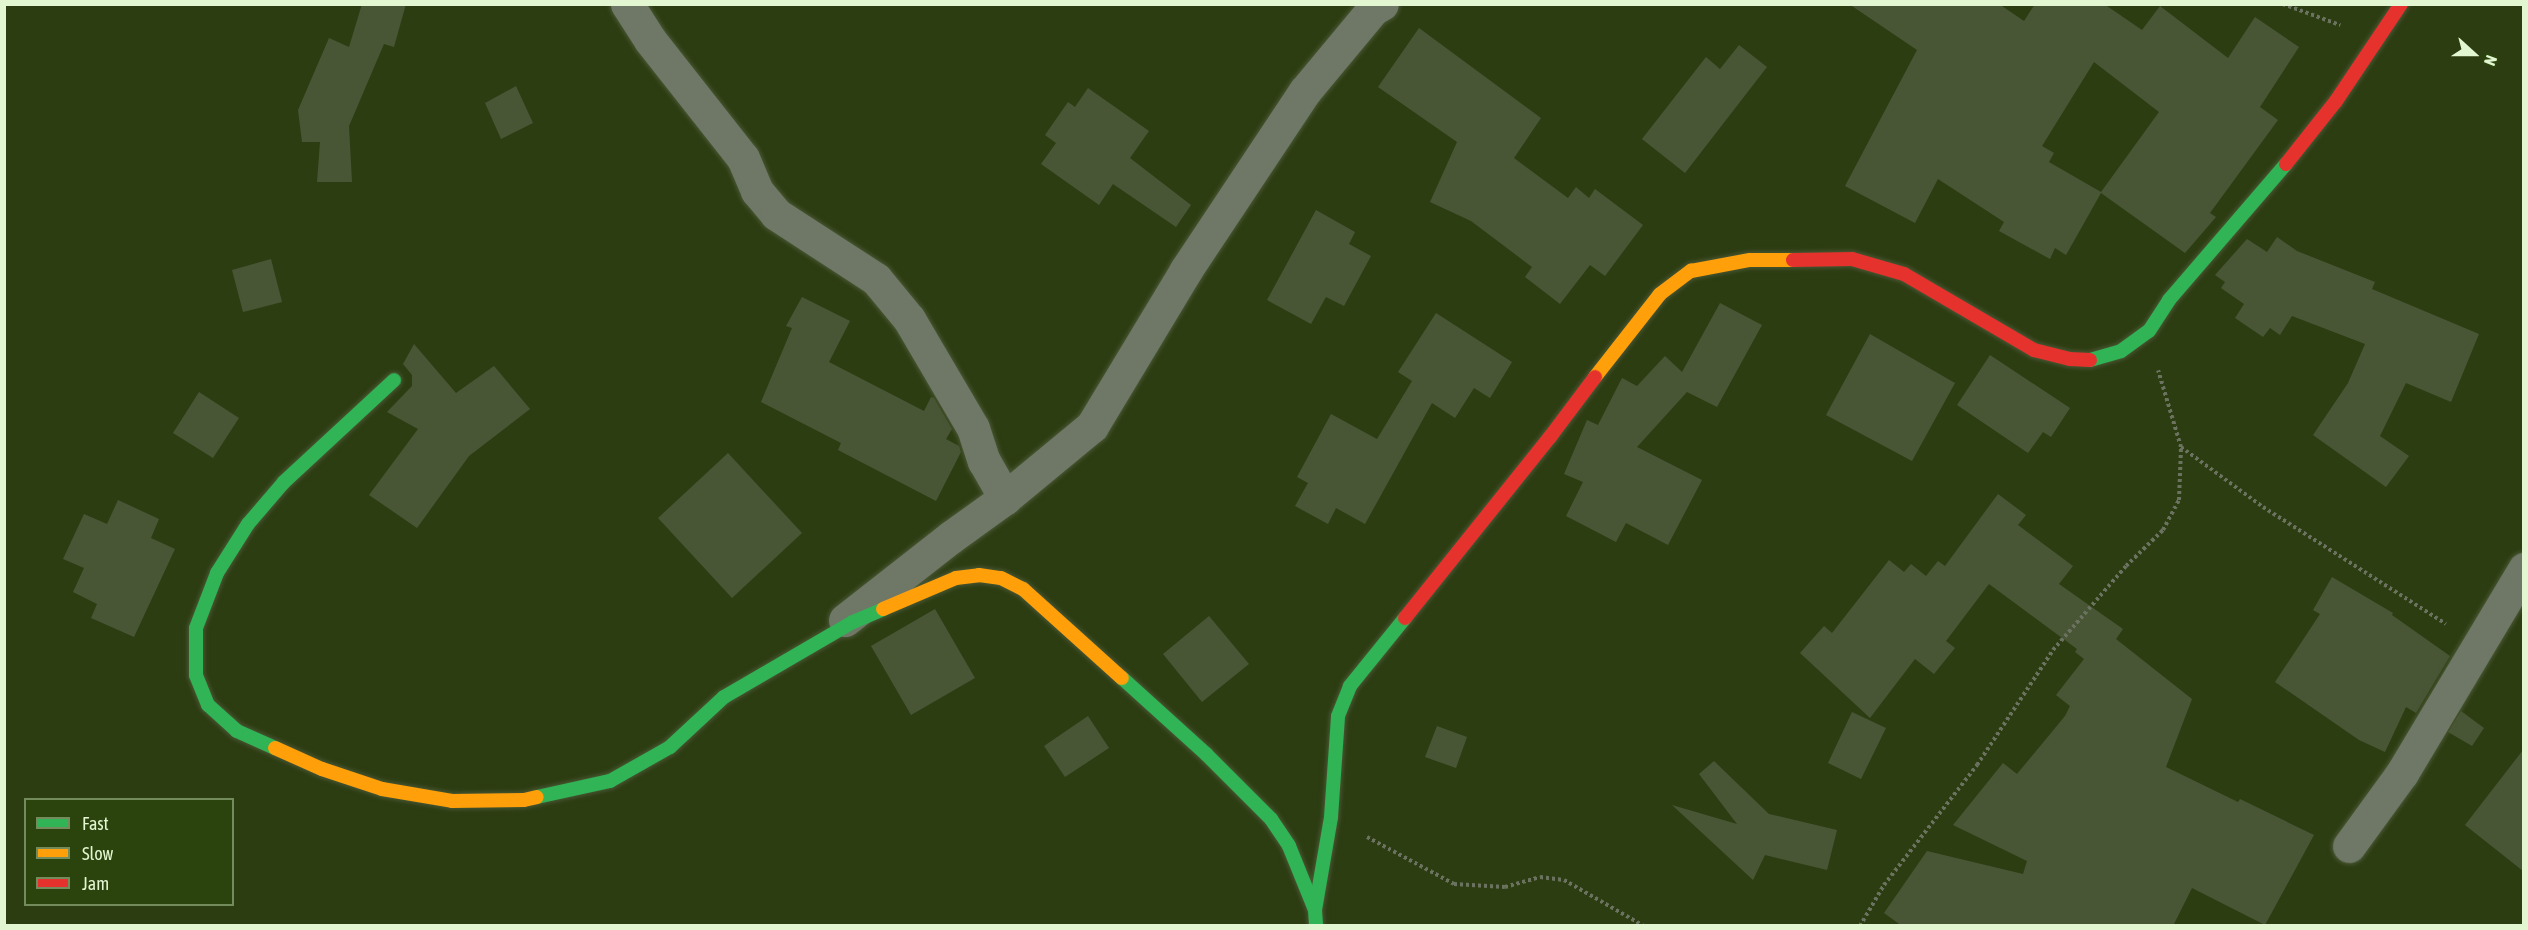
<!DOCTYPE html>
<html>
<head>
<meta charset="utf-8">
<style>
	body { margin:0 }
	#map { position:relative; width:2528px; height:930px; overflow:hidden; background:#2d3d12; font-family:"Asap Condensed",sans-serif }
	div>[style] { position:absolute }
	.building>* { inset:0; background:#495636 }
	.path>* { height:4px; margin-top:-2px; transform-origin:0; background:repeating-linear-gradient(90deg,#6b7360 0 3px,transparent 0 6px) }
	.roads { filter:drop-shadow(0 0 2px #495734) drop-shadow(0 0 2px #495734) }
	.street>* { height:33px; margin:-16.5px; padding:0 16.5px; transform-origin:16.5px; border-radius:16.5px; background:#6f7767 }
	.fast>* { height:14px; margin:-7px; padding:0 7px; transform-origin:7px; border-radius:7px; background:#30b455 }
	.slow>* { height:14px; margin:-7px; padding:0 7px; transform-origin:7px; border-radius:7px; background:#ff9f0a }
	.jam>* { height:14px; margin:-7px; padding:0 7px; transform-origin:7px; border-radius:7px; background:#e5322d }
	span { translate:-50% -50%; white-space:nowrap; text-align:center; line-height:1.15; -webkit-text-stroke:5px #2b430c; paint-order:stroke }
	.frame { position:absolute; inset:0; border:6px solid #e2f6d1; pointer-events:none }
	.legend { position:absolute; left:24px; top:798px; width:210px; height:108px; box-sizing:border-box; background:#2b430c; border:2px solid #748b5b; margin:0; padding:8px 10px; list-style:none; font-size:18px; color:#e2f6d1 }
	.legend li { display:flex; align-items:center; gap:12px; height:30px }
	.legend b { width:30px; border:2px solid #748b5b }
	.north { position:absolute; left:2444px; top:24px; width:60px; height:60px; -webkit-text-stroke:4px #2b430c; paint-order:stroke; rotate:111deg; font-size:16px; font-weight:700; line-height:24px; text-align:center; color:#e2f6d1 }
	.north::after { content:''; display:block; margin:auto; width:21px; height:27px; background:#e2f6d1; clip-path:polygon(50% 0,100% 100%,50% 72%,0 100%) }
</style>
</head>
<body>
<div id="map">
	<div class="building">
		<i style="clip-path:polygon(362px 4px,406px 4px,394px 47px,384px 44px,349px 126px,352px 182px,317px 182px,320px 142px,302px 142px,298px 110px,329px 38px,349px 47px)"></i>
		<i style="clip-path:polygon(evenodd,1849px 4px,1999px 4px,2024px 21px,2035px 4px,2104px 4px,2142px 30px,2160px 6px,2228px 58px,2255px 17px,2299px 47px,2260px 107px,2278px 120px,2210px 213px,2216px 217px,2185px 253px,2101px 193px,2066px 255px,2055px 248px,2050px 259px,1999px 231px,2004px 222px,1938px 179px,1915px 223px,1845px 186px,1917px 50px,1849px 4px,2094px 62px,2159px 112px,2101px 192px,2049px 162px,2054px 153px,2042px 146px,2094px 62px)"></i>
		<i style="clip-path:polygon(1419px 28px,1541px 118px,1514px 158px,1568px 198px,1576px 187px,1589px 198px,1595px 189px,1643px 225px,1605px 276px,1590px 265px,1560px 304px,1525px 277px,1532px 267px,1471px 221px,1430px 202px,1457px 142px,1378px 87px)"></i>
		<i style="clip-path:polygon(1739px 45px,1767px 67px,1685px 173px,1642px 139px,1706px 57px,1720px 69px)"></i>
		<i style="clip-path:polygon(516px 86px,533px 123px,501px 139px,485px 103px)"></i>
		<i style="clip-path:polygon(1088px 88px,1149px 131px,1130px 158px,1191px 205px,1176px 227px,1113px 184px,1099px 205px,1041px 164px,1056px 143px,1045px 135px,1068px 102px,1075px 107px)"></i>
		<i style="clip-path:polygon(1316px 210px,1355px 232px,1349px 244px,1371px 256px,1344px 306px,1326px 297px,1311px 324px,1267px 300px)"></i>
		<i style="clip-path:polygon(2277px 237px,2297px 251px,2375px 282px,2372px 289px,2479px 334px,2451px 402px,2406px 383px,2380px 436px,2409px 456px,2386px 487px,2313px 435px,2348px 383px,2365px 344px,2292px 316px,2280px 335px,2270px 328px,2263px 337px,2235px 318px,2244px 304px,2221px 288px,2225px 282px,2215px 275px,2247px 239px,2267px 252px)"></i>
		<i style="clip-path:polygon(271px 259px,282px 302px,243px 312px,232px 270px)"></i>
		<i style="clip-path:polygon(802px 297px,850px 321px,829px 362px,924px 411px,931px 397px,934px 398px,952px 429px,946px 439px,959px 446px,961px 452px,936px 501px,838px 450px,841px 443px,761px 402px,792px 328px,786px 326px)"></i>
		<i style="clip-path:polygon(1720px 303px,1762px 325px,1717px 407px,1687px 392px,1637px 447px,1702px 480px,1668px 545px,1626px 523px,1616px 542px,1566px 516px,1583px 482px,1564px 474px,1587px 420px,1598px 425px,1622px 378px,1637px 386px,1665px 356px,1682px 372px)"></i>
		<i style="clip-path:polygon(1436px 313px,1512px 362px,1490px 398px,1474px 388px,1455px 418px,1432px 403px,1365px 524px,1336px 508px,1328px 524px,1295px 506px,1308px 483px,1297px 477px,1331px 414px,1377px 439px,1412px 381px,1398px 372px)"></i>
		<i style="clip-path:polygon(1870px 334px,1955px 383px,1912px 461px,1826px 415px)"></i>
		<i style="clip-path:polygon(414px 344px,456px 393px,494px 366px,530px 409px,469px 456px,417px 528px,369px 495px,418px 429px,387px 412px,412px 386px,412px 375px,403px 364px)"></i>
		<i style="clip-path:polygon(1990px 355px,2070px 408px,2051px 437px,2043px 432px,2028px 453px,1957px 405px)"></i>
		<i style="clip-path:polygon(199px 392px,239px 418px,213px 458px,173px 433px)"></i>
		<i style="clip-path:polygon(728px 453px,802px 533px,732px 598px,658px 518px)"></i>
		<i style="clip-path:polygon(1998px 494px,2026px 515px,2018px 525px,2073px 566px,2059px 584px,2123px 629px,2116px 639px,2192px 699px,2166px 767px,2238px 802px,2240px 799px,2314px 835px,2265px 925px,2192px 888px,2173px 926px,1902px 926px,1884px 913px,1927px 851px,2023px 874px,2027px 861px,1953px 825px,2003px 763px,2017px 774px,2065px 716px,2070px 706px,2056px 695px,2084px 659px,2075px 652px,2077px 649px,1989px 584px,1946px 641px,1955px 648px,1934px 674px,1915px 659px,1870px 718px,1800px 653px,1824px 626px,1832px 633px,1889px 560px,1904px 572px,1911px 564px,1926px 576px,1938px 561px,1945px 566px)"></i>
		<i style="clip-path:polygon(118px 500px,159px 519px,151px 538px,175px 549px,134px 637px,91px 618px,97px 604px,73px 592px,84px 568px,63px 559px,84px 514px,107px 524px)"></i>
		<i style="clip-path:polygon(2332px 577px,2393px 613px,2392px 615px,2450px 656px,2416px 713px,2406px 707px,2385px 752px,2359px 740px,2275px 682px,2320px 614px,2313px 610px)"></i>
		<i style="clip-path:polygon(935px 609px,975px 678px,911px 715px,871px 646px)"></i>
		<i style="clip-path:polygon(1209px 616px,1249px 664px,1202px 702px,1163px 654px)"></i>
		<i style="clip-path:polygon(2461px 711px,2484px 728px,2472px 746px,2448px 732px)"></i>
		<i style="clip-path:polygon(1852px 712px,1886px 728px,1861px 779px,1828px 763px)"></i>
		<i style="clip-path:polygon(1088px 716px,1109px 748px,1065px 777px,1044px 746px)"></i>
		<i style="clip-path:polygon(1437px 726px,1467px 737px,1456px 768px,1425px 757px)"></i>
		<i style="clip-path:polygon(2523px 750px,2523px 871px,2465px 825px)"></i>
		<i style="clip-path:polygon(1714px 761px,1769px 814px,1837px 830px,1827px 870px,1765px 855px,1753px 880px,1672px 805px,1737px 824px,1699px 774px)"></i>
	</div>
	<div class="path">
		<i style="left:2283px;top:4px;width:61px;rotate:20.2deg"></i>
		<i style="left:2181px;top:447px;width:102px;rotate:36.2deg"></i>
		<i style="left:2263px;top:507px;width:217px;rotate:32.6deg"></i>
		<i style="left:1367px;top:837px;width:99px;rotate:28.4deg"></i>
		<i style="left:1454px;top:884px;width:51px;rotate:3.4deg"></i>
		<i style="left:1505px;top:887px;width:36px;rotate:-16deg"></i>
		<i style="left:1540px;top:877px;width:24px;rotate:7deg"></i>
		<i style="left:1564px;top:880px;width:92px;rotate:29.9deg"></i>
		<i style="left:1860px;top:926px;width:48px;rotate:-59.7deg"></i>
		<i style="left:1884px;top:885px;width:152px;rotate:-52.2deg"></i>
		<i style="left:1977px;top:765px;width:138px;rotate:-56.5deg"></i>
		<i style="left:2053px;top:650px;width:111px;rotate:-49deg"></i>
		<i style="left:2126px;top:566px;width:52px;rotate:-44.2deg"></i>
		<i style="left:2163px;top:530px;width:34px;rotate:-62deg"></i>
		<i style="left:2179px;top:500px;width:53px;rotate:-87.8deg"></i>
		<i style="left:2181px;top:447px;width:80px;rotate:-106.6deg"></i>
	</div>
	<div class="roads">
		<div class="street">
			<i style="left:627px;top:4px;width:43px;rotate:57.4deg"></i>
			<i style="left:650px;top:40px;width:150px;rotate:51.8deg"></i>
			<i style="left:743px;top:158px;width:36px;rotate:67deg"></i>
			<i style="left:757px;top:191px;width:30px;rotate:50deg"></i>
			<i style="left:776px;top:214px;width:119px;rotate:33deg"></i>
			<i style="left:876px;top:279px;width:52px;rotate:50.5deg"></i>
			<i style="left:909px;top:319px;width:126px;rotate:59.6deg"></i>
			<i style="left:973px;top:428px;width:35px;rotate:72deg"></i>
			<i style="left:984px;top:461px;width:43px;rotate:60.4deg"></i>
			<i style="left:845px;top:620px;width:135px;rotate:-38.1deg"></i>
			<i style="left:951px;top:537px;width:67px;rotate:-35.8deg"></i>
			<i style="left:1005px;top:498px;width:113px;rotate:-39.6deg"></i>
			<i style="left:1092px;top:426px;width:182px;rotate:-58.9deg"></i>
			<i style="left:1186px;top:270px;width:215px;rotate:-56.4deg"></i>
			<i style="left:1305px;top:91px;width:107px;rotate:-50.3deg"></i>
			<i style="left:1373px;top:9px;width:10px;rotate:-29deg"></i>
			<i style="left:2349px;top:846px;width:90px;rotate:-54deg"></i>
			<i style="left:2402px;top:773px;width:238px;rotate:-59.1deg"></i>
		</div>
		<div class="fast">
			<i style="left:2090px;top:360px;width:32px;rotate:-16deg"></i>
			<i style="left:2121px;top:351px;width:34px;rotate:-36deg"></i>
			<i style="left:2149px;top:331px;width:37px;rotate:-57deg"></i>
			<i style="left:2169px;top:300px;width:179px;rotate:-49.3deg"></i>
			<i style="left:1122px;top:678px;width:113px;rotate:42.1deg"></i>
			<i style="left:1206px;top:754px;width:92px;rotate:45deg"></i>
			<i style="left:1271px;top:819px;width:32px;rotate:56deg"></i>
			<i style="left:1289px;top:846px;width:69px;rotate:67.9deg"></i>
			<i style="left:1315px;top:910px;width:16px;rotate:86deg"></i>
			<i style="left:275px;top:748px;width:42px;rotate:-155.9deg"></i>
			<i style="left:237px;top:731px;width:39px;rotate:-138deg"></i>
			<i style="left:208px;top:705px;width:32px;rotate:-112deg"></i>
			<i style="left:196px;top:675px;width:47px;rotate:-90deg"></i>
			<i style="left:196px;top:628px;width:59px;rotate:-69.1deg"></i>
			<i style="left:217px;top:573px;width:58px;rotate:-57.7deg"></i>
			<i style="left:248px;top:524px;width:55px;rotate:-49.4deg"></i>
			<i style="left:284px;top:482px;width:150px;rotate:-42.8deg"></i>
			<i style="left:537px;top:797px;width:75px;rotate:-12.4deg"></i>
			<i style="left:610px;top:781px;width:69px;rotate:-29.5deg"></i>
			<i style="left:670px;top:747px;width:74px;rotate:-42.8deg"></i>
			<i style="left:724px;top:697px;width:149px;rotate:-30.2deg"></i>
			<i style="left:853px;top:622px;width:33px;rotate:-23deg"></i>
			<i style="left:1315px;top:910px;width:94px;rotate:-80.2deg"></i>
			<i style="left:1331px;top:817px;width:101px;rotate:-86deg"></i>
			<i style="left:1338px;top:716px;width:32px;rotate:-68deg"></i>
			<i style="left:1350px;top:686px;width:87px;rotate:-51deg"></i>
		</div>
		<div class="slow">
			<i style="left:1595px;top:377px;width:105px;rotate:-51.9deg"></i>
			<i style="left:1660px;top:294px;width:39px;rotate:-37deg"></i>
			<i style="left:1691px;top:271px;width:60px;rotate:-10.6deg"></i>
			<i style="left:1750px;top:260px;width:43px"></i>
			<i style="left:883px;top:609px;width:79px;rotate:-23deg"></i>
			<i style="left:956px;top:578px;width:23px;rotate:-7deg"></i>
			<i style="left:979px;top:575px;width:22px;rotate:8deg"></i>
			<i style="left:1001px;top:578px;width:25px;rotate:27deg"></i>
			<i style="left:1023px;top:589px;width:133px;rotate:42deg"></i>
			<i style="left:275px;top:748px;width:51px;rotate:24.1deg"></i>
			<i style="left:322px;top:769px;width:63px;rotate:18.4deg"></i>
			<i style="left:382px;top:789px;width:71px;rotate:9.7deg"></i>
			<i style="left:452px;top:801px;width:72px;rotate:-0.8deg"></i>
			<i style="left:524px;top:800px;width:13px;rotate:-13deg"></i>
		</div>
		<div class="jam">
			<i style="left:2286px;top:164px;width:80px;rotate:-51.6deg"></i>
			<i style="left:2336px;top:101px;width:117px;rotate:-56.2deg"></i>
			<i style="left:1793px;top:260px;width:59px;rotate:-1deg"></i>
			<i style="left:1852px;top:259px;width:54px;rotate:16.1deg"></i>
			<i style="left:1904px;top:274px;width:151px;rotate:30.3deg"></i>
			<i style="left:2034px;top:350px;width:37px;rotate:14deg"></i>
			<i style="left:2070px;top:359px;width:20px;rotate:3deg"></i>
			<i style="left:1405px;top:618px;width:232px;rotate:-51.3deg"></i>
			<i style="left:1550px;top:437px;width:75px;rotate:-53.1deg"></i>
		</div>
	</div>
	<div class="frame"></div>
	<ul class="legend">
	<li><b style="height:8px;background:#30b455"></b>Fast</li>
	<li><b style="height:8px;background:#ff9f0a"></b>Slow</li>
	<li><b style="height:8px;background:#e5322d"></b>Jam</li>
	</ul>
	<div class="north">N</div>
</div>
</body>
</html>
